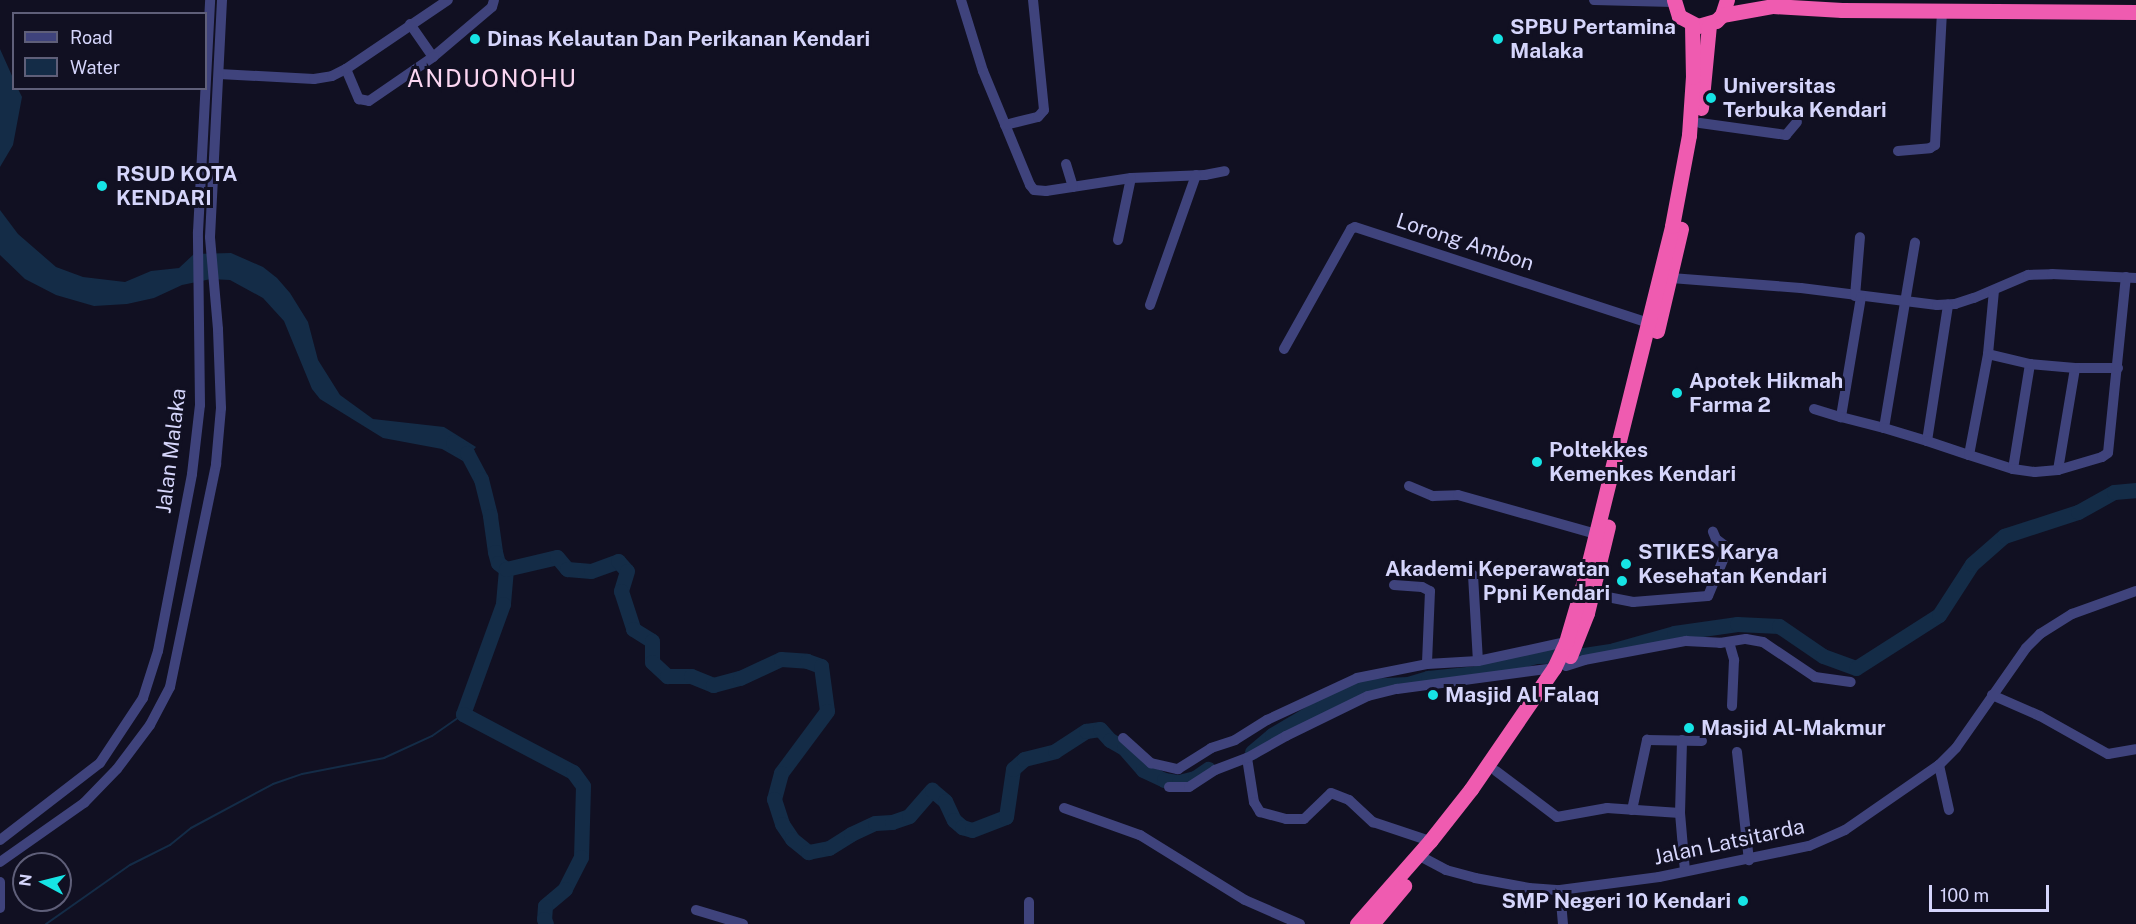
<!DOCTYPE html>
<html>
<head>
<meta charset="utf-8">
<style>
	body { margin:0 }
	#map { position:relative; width:2136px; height:924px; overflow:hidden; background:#111022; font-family:"Public Sans",sans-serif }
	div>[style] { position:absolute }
	.water>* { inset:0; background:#142c47 }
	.stream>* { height:2px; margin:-1px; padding:0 1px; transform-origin:1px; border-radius:1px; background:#142c47 }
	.river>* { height:15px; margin:-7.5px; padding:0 7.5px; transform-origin:7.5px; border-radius:7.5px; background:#142c47 }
	.minor>* { height:10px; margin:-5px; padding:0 5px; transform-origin:5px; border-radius:5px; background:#3f437c }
	.highway>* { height:15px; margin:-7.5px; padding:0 7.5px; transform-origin:7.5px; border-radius:7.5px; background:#ef5bb0 }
	.dots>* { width:16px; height:16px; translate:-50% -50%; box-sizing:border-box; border:3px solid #111022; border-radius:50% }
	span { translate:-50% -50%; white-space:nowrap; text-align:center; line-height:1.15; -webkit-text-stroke:6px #111022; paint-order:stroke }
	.poi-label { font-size:21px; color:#d5d5fb; font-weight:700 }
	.left { translate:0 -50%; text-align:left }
	.right { translate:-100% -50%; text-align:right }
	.street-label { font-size:21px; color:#d5d5fb }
	.quarter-label { font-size:24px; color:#fbd6f1; letter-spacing:1.5px }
	.legend { position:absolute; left:12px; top:12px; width:195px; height:78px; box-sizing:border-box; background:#111022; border:2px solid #5f5f79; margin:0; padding:8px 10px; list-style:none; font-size:18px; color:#d5d5fb }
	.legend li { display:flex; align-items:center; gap:12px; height:30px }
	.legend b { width:30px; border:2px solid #5f5f79 }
	.north { position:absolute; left:12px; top:852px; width:60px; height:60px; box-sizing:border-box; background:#111022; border:2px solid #5f5f79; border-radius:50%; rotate:277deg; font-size:16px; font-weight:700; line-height:24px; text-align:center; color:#d5d5fb }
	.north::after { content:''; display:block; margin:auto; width:21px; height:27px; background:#16e4e5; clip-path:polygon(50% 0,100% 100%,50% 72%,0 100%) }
	.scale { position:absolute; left:1929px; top:885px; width:120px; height:27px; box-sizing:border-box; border:3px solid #d5d5fb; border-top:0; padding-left:8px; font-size:18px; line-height:21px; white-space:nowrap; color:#d5d5fb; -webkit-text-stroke:4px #111022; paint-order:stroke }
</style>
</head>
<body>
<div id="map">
	<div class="water">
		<i style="clip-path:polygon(0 49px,13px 78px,14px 88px,18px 89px,22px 97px,13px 145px,0 167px)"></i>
		<i style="clip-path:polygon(0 210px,18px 234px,56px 267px,83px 277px,125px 282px,151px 271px,179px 268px,194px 254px,231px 253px,263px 267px,277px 278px,290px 293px,308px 322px,318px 360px,340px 395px,373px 419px,444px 427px,476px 447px,463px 461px,442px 449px,383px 438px,320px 399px,312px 389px,284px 321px,263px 298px,230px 280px,211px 279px,182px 285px,154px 298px,127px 304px,94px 306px,56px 295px,25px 279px,0 255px)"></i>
	</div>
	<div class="stream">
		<i style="left:46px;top:924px;width:103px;rotate:-35.1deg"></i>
		<i style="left:130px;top:865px;width:45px;rotate:-26.6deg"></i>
		<i style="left:170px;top:845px;width:27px;rotate:-39deg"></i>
		<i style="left:191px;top:828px;width:93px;rotate:-28.2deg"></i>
		<i style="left:273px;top:784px;width:31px;rotate:-19deg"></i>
		<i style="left:302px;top:774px;width:84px;rotate:-11deg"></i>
		<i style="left:384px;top:758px;width:53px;rotate:-24.6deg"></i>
		<i style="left:432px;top:736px;width:38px;rotate:-35deg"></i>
	</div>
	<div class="river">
		<i style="left:453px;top:442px;width:18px;rotate:38deg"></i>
		<i style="left:467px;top:453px;width:30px;rotate:62deg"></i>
		<i style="left:481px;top:479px;width:38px;rotate:76deg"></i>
		<i style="left:490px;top:516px;width:36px;rotate:82deg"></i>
		<i style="left:495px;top:552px;width:11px;rotate:75deg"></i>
		<i style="left:498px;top:563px;width:10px;rotate:37deg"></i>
		<i style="left:506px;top:569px;width:35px;rotate:95deg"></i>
		<i style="left:503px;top:604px;width:117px;rotate:110deg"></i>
		<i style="left:463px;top:714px;width:124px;rotate:27.8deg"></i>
		<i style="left:573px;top:772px;width:17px;rotate:54deg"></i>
		<i style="left:583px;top:786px;width:71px;rotate:91.6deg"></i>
		<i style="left:581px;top:857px;width:36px;rotate:117deg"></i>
		<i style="left:565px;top:889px;width:26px;rotate:140deg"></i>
		<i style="left:545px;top:906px;width:13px;rotate:94deg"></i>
		<i style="left:544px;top:919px;width:5px;rotate:68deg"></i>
		<i style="left:506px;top:569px;width:52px;rotate:-13.2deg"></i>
		<i style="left:557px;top:557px;width:16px;rotate:50deg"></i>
		<i style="left:567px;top:569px;width:24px;rotate:5deg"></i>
		<i style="left:591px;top:571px;width:29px;rotate:-20deg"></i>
		<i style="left:618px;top:561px;width:13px;rotate:48deg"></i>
		<i style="left:627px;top:571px;width:21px;rotate:107deg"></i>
		<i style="left:621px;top:591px;width:40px;rotate:72deg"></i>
		<i style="left:633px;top:629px;width:22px;rotate:32deg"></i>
		<i style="left:652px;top:641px;width:21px;rotate:90deg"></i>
		<i style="left:652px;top:662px;width:21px;rotate:43deg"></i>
		<i style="left:667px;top:676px;width:24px"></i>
		<i style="left:691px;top:676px;width:24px;rotate:22deg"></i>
		<i style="left:713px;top:685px;width:28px;rotate:-15deg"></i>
		<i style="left:740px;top:678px;width:45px;rotate:-24.9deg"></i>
		<i style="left:781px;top:659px;width:26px;rotate:4deg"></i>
		<i style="left:807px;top:661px;width:15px;rotate:20deg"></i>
		<i style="left:821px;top:666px;width:45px;rotate:82.4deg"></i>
		<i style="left:827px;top:711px;width:77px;rotate:126.6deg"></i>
		<i style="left:781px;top:773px;width:27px;rotate:105deg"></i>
		<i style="left:774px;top:799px;width:26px;rotate:72deg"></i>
		<i style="left:782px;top:824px;width:18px;rotate:56deg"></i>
		<i style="left:792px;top:839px;width:21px;rotate:39deg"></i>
		<i style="left:808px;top:852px;width:21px;rotate:-11deg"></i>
		<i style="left:829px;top:848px;width:26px;rotate:-32deg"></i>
		<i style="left:851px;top:834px;width:26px;rotate:-25deg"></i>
		<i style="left:875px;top:823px;width:17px;rotate:-3deg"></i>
		<i style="left:892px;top:822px;width:18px;rotate:-19deg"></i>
		<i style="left:909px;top:816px;width:35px;rotate:-49deg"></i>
		<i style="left:932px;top:790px;width:17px;rotate:40deg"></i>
		<i style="left:945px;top:801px;width:21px;rotate:65deg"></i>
		<i style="left:954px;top:820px;width:11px;rotate:41deg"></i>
		<i style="left:962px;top:827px;width:10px;rotate:17deg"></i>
		<i style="left:972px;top:830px;width:36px;rotate:-21deg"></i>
		<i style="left:1006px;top:817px;width:49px;rotate:-81.7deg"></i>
		<i style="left:1013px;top:769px;width:15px;rotate:-42deg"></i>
		<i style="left:1024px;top:759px;width:32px;rotate:-14deg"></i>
		<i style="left:1055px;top:751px;width:37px;rotate:-33deg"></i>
		<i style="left:1086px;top:731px;width:14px;rotate:-8deg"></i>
		<i style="left:1100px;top:729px;width:15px;rotate:48deg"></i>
		<i style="left:1110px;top:740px;width:16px;rotate:30deg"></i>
		<i style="left:1124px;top:748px;width:29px;rotate:49deg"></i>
		<i style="left:1143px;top:770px;width:23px;rotate:25deg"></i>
		<i style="left:1164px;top:780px;width:15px;rotate:8deg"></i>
		<i style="left:1179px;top:782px;width:16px;rotate:-14deg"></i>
		<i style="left:1195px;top:778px;width:16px;rotate:-35deg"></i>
		<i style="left:1252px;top:752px;width:26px;rotate:-40deg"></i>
		<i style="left:1272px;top:735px;width:59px;rotate:-30.5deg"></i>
		<i style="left:1323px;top:705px;width:45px;rotate:-24.9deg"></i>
		<i style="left:1364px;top:686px;width:44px;rotate:-2.6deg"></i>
		<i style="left:1408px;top:684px;width:21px;rotate:-17deg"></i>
		<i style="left:1428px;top:678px;width:49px;rotate:-5.8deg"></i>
		<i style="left:1477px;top:673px;width:61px;rotate:-16.1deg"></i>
		<i style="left:1536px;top:656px;width:48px;rotate:-1.2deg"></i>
		<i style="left:1584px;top:655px;width:30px;rotate:-9deg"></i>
		<i style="left:1614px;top:650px;width:62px;rotate:-15.8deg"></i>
		<i style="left:1674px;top:633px;width:64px;rotate:-8.1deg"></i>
		<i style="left:1737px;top:624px;width:42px;rotate:2.7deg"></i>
		<i style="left:1779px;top:626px;width:53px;rotate:34.3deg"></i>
		<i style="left:1823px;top:656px;width:35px;rotate:20deg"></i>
		<i style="left:1856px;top:668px;width:98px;rotate:-32.6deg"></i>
		<i style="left:1939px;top:615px;width:61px;rotate:-57.1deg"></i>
		<i style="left:1972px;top:564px;width:43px;rotate:-41.2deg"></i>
		<i style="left:2004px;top:536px;width:78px;rotate:-18deg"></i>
		<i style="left:2078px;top:512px;width:41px;rotate:-29.1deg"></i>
		<i style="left:2114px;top:492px;width:22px;rotate:-5deg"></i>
	</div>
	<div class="minor">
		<i style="left:961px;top:0;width:74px;rotate:72.8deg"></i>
		<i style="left:983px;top:71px;width:123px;rotate:67.6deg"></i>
		<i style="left:1030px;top:185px;width:6px;rotate:51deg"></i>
		<i style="left:1034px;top:190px;width:12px;rotate:5deg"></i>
		<i style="left:1046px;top:191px;width:86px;rotate:-8.7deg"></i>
		<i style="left:1131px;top:178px;width:74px;rotate:-2.3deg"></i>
		<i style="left:1205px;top:175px;width:20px;rotate:-11deg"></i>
		<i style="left:1594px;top:0;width:79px;rotate:1.5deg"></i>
		<i style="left:410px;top:24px;width:40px;rotate:55.1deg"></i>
		<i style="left:433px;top:57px;width:77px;rotate:-40.3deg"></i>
		<i style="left:492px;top:7px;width:7px;rotate:-74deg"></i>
		<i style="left:346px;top:69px;width:33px;rotate:67deg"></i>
		<i style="left:359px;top:99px;width:10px;rotate:11deg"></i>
		<i style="left:369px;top:101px;width:78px;rotate:-34.5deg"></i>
		<i style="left:219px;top:74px;width:95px;rotate:3deg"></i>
		<i style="left:314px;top:79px;width:18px;rotate:-9deg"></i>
		<i style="left:332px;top:76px;width:16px;rotate:-27deg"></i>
		<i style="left:346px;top:69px;width:123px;rotate:-34.1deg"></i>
		<i style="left:1700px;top:123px;width:87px;rotate:7.9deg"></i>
		<i style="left:1786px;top:135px;width:17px;rotate:-50deg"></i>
		<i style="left:1005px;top:125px;width:34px;rotate:-14deg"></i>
		<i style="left:1038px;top:117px;width:9px;rotate:-49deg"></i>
		<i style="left:1044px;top:110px;width:111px;rotate:-95.7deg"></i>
		<i style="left:1898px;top:151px;width:32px;rotate:-5deg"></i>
		<i style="left:1930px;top:148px;width:6px;rotate:-31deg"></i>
		<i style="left:1935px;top:145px;width:134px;rotate:-87deg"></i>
		<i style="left:1066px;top:164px;width:24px;rotate:73deg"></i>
		<i style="left:1118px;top:240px;width:63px;rotate:-78.2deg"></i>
		<i style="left:1671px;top:278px;width:130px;rotate:4.4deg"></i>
		<i style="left:1801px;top:288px;width:137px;rotate:7.1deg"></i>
		<i style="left:1937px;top:305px;width:18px;rotate:-3deg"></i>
		<i style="left:1955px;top:304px;width:20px;rotate:-18deg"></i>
		<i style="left:1974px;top:298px;width:59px;rotate:-23.1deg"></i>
		<i style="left:2028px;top:275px;width:24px;rotate:-2deg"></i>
		<i style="left:2052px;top:274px;width:84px;rotate:2.7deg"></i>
		<i style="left:1855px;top:296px;width:59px;rotate:-85.2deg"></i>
		<i style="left:1861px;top:297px;width:122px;rotate:99.5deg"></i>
		<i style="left:1841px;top:417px;width:44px;rotate:14.3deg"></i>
		<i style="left:1884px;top:428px;width:188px;rotate:-80.5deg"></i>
		<i style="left:1150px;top:305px;width:138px;rotate:-70.5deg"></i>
		<i style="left:1284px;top:349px;width:137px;rotate:-60.8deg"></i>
		<i style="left:1351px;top:229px;width:4px;rotate:-27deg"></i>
		<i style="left:1355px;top:227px;width:309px;rotate:18.1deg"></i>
		<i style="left:2075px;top:368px;width:43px"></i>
		<i style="left:1814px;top:409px;width:28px;rotate:17deg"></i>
		<i style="left:1884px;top:428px;width:45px;rotate:16.8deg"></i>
		<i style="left:1927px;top:441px;width:138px;rotate:-81.2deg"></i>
		<i style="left:1927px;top:441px;width:44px;rotate:18.4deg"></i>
		<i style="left:1969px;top:455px;width:103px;rotate:-79.3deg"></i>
		<i style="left:1988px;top:354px;width:64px;rotate:-84.6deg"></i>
		<i style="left:1969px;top:455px;width:46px;rotate:17.7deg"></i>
		<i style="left:2013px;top:469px;width:106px;rotate:-80.8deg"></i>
		<i style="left:2030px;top:364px;width:43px;rotate:-166.6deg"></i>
		<i style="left:2013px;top:469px;width:22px;rotate:8deg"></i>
		<i style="left:2035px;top:472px;width:23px;rotate:-5deg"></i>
		<i style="left:2058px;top:470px;width:103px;rotate:-80.5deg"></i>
		<i style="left:2075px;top:368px;width:45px;rotate:-174.9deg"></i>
		<i style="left:2058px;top:470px;width:46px;rotate:-16.5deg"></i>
		<i style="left:2102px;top:457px;width:7px;rotate:-34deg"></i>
		<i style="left:2108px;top:453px;width:177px;rotate:-84.2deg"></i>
		<i style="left:1409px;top:486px;width:26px;rotate:23deg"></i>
		<i style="left:1433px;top:496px;width:25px;rotate:-2deg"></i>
		<i style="left:1458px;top:495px;width:143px;rotate:15.8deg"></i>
		<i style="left:1473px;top:575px;width:86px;rotate:86.7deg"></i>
		<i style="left:1478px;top:661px;width:90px;rotate:-12.2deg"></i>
		<i style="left:1394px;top:585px;width:28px;rotate:4deg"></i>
		<i style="left:1422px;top:587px;width:9px;rotate:27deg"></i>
		<i style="left:1430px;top:591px;width:73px;rotate:92.4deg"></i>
		<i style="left:1592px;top:594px;width:42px;rotate:11deg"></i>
		<i style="left:1633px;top:602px;width:75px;rotate:-4.6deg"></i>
		<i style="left:1708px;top:596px;width:52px;rotate:-67.4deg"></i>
		<i style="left:1728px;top:548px;width:15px;rotate:-143deg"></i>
		<i style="left:1716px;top:539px;width:8px;rotate:-113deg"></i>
		<i style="left:1729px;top:642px;width:19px;rotate:74deg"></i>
		<i style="left:1734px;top:660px;width:46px;rotate:92.5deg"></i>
		<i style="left:1566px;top:666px;width:19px;rotate:-18deg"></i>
		<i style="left:1584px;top:660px;width:104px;rotate:-10.6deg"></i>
		<i style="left:1686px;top:641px;width:34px;rotate:3deg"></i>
		<i style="left:1720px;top:643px;width:26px;rotate:-9deg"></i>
		<i style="left:1746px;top:639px;width:17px;rotate:10deg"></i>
		<i style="left:1763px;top:642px;width:63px;rotate:33.9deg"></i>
		<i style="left:1815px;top:677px;width:36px;rotate:8deg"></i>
		<i style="left:1992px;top:695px;width:52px;rotate:23.6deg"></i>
		<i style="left:2040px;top:716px;width:78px;rotate:29.2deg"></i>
		<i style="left:2108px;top:754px;width:28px;rotate:-10deg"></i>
		<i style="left:1123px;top:738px;width:38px;rotate:42deg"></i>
		<i style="left:1151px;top:763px;width:28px;rotate:13deg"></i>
		<i style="left:1178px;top:769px;width:39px;rotate:-32deg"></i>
		<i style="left:1211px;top:748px;width:25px;rotate:-18deg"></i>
		<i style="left:1235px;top:740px;width:38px;rotate:-32deg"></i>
		<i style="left:1267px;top:720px;width:99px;rotate:-25deg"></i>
		<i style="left:1357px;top:678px;width:71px;rotate:-11.3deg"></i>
		<i style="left:1427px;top:664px;width:51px;rotate:-3.4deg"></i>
		<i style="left:1737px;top:752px;width:109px;rotate:83.7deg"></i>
		<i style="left:1247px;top:758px;width:45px;rotate:81deg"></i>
		<i style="left:1254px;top:802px;width:12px;rotate:59deg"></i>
		<i style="left:1260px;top:812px;width:27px;rotate:15deg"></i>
		<i style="left:1286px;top:819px;width:18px"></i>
		<i style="left:1304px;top:819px;width:37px;rotate:-44deg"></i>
		<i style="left:1331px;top:793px;width:19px;rotate:21deg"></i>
		<i style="left:1349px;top:800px;width:33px;rotate:43deg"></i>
		<i style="left:1373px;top:822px;width:60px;rotate:18.4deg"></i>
		<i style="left:1939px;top:765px;width:46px;rotate:77.5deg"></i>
		<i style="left:1496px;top:771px;width:76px;rotate:37deg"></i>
		<i style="left:1557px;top:817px;width:51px;rotate:-10.2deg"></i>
		<i style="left:1607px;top:808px;width:73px;rotate:3.9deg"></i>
		<i style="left:1680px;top:813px;width:58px;rotate:85.1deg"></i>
		<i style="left:1169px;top:787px;width:20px"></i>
		<i style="left:1189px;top:787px;width:31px;rotate:-33deg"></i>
		<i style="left:1215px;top:770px;width:34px;rotate:-21deg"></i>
		<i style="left:1247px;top:758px;width:45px;rotate:-29.4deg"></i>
		<i style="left:1286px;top:736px;width:91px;rotate:-26deg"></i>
		<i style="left:1368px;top:696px;width:30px;rotate:-14deg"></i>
		<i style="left:1397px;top:689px;width:158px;rotate:-7.6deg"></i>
		<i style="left:1064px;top:808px;width:81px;rotate:19.6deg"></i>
		<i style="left:1140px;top:835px;width:123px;rotate:31.8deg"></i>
		<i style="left:1245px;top:900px;width:60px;rotate:23.6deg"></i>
		<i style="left:1632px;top:810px;width:72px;rotate:-77.9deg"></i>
		<i style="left:1647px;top:740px;width:55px;rotate:1deg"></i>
		<i style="left:1680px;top:813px;width:73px;rotate:-88.4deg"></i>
		<i style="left:0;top:840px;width:126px;rotate:-37.6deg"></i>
		<i style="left:100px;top:763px;width:78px;rotate:-56.5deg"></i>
		<i style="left:143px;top:698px;width:49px;rotate:-72.3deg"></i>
		<i style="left:158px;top:651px;width:180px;rotate:-79.1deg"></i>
		<i style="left:192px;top:474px;width:69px;rotate:-83.4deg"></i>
		<i style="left:200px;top:405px;width:173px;rotate:-90.7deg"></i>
		<i style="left:198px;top:232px;width:232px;rotate:-87deg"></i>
		<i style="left:1418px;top:855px;width:32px;rotate:28deg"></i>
		<i style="left:1446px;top:870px;width:30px;rotate:15deg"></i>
		<i style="left:1475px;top:878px;width:55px;rotate:10.5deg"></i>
		<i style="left:1529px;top:888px;width:31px;rotate:4deg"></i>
		<i style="left:1560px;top:890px;width:100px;rotate:-7.5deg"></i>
		<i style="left:1659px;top:877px;width:153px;rotate:-11.7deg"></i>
		<i style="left:1809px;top:846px;width:39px;rotate:-24deg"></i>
		<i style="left:1845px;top:830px;width:114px;rotate:-34.7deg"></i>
		<i style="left:1939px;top:765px;width:24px;rotate:-45deg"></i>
		<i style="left:1956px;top:748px;width:122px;rotate:-55deg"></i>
		<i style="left:2026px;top:648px;width:20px;rotate:-45deg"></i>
		<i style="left:2040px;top:634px;width:38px;rotate:-32deg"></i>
		<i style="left:2072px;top:614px;width:68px;rotate:-19.8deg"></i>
		<i style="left:0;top:862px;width:103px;rotate:-35.1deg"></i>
		<i style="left:84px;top:803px;width:47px;rotate:-45.9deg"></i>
		<i style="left:117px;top:769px;width:55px;rotate:-53.1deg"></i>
		<i style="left:150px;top:725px;width:43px;rotate:-62.2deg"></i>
		<i style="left:170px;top:687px;width:228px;rotate:-78.3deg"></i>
		<i style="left:216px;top:464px;width:56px;rotate:-84.9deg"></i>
		<i style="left:221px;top:408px;width:79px;rotate:-92.2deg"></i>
		<i style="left:218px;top:329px;width:92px;rotate:-95deg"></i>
		<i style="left:210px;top:237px;width:237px;rotate:-87.1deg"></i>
		<i style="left:0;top:882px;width:26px;rotate:90deg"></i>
		<i style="left:1560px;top:890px;width:34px;rotate:85deg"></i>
		<i style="left:1029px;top:902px;width:22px;rotate:90deg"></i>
		<i style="left:696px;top:910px;width:49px;rotate:16.6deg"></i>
	</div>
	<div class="highway">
		<i style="left:1674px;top:0;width:17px;rotate:73deg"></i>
		<i style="left:1679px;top:16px;width:21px;rotate:28deg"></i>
		<i style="left:1698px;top:26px;width:19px;rotate:-16deg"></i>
		<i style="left:1716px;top:21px;width:8px;rotate:-45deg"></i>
		<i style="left:1722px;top:15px;width:16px;rotate:-72deg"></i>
		<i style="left:1722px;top:15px;width:52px;rotate:-10deg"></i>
		<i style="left:1773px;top:6px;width:69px;rotate:3.3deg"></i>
		<i style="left:1842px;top:10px;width:294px;rotate:0.4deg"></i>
		<i style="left:1701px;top:108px;width:83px;rotate:-84.5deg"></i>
		<i style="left:1657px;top:331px;width:105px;rotate:-76.8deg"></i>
		<i style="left:1570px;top:656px;width:46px;rotate:-68.4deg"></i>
		<i style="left:1587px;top:613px;width:89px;rotate:-76.4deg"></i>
		<i style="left:1357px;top:924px;width:111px;rotate:-48.7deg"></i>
		<i style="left:1430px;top:841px;width:66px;rotate:-51.7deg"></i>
		<i style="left:1471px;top:789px;width:147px;rotate:-55.6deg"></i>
		<i style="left:1554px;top:668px;width:29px;rotate:-65deg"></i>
		<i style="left:1566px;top:642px;width:71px;rotate:-73.6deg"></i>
		<i style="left:1586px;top:574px;width:358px;rotate:-76.1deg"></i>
		<i style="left:1672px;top:226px;width:93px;rotate:-79.4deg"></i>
		<i style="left:1689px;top:135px;width:58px;rotate:-86.1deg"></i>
		<i style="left:1693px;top:77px;width:52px;rotate:-91.1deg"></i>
		<i style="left:1372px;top:924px;width:50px;rotate:-49.9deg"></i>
	</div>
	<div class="dots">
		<i style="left:475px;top:39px;background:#16e4e5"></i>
		<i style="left:1498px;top:39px;background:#16e4e5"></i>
		<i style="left:1711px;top:98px;background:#16e4e5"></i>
		<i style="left:102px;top:186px;background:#16e4e5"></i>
		<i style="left:1677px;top:393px;background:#16e4e5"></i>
		<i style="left:1537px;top:462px;background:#16e4e5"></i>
		<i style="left:1626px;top:564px;background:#16e4e5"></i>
		<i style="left:1622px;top:581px;background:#16e4e5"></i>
		<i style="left:1433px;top:695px;background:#16e4e5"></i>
		<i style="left:1689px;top:728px;background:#16e4e5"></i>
		<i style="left:1743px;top:901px;background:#16e4e5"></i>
	</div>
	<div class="poi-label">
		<span class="left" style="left:1510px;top:39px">SPBU Pertamina<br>Malaka</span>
		<span class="left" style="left:487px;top:39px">Dinas Kelautan Dan Perikanan Kendari</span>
		<span class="left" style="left:1723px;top:98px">Universitas<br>Terbuka Kendari</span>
		<span class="left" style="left:116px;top:186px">RSUD KOTA<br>KENDARI</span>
		<span class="left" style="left:1689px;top:393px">Apotek Hikmah<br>Farma 2</span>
		<span class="left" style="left:1549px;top:462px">Poltekkes<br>Kemenkes Kendari</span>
		<span class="left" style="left:1638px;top:564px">STIKES Karya<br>Kesehatan Kendari</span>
		<span class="right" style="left:1610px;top:581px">Akademi Keperawatan<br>Ppni Kendari</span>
		<span class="left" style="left:1445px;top:695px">Masjid Al Falaq</span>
		<span class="left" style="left:1701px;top:728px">Masjid Al-Makmur</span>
		<span class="right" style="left:1731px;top:901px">SMP Negeri 10 Kendari</span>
	</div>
	<div class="street-label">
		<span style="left:1465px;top:242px;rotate:18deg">Lorong Ambon</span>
		<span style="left:171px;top:451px;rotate:-83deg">Jalan Malaka</span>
		<span style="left:1729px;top:842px;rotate:-12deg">Jalan Latsitarda</span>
	</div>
	<div class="quarter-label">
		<span style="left:492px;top:79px">ANDUONOHU</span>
	</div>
	<ul class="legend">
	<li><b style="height:8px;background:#3f437c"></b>Road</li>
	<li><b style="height:16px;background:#142c47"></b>Water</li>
	</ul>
	<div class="north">N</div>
	<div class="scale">100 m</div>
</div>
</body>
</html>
